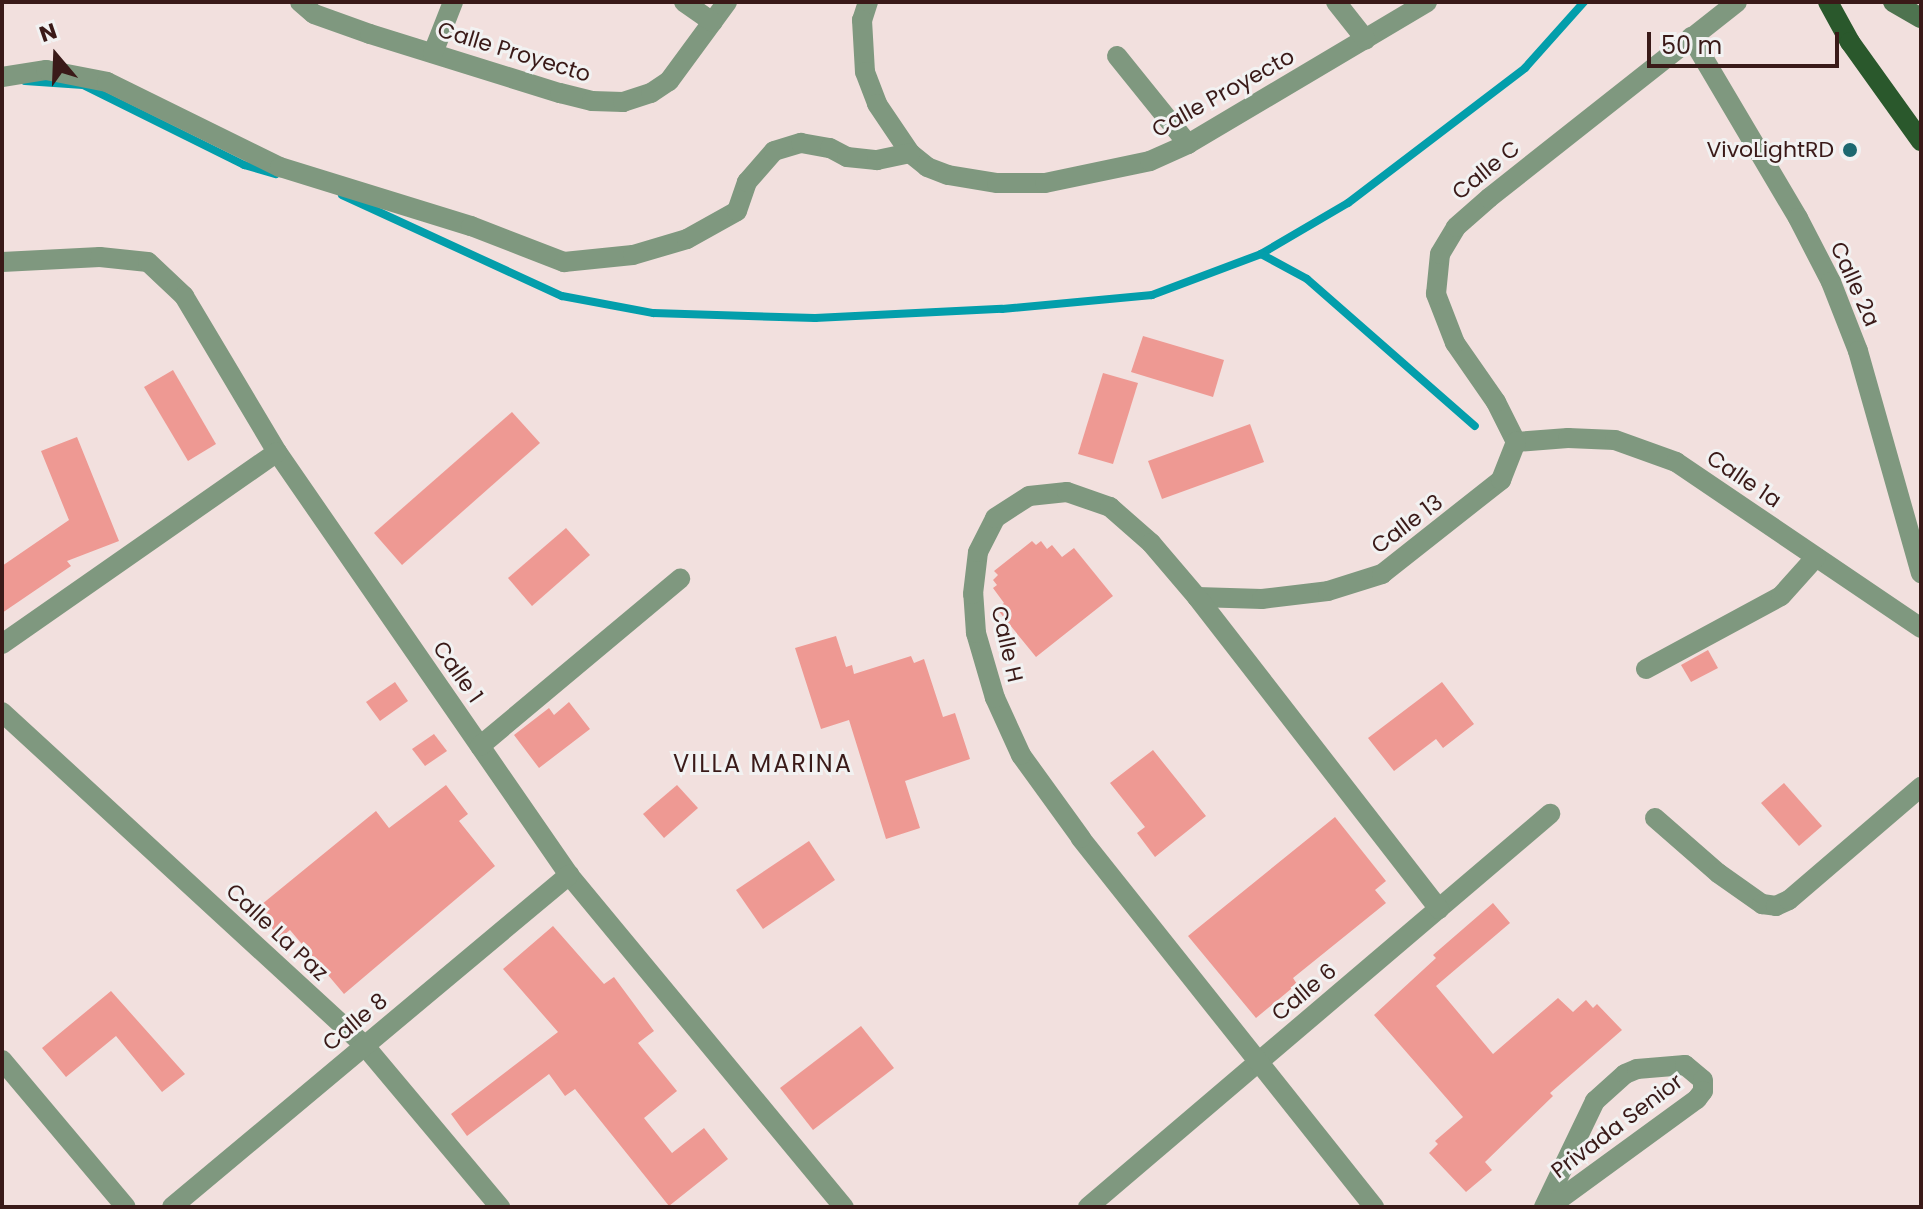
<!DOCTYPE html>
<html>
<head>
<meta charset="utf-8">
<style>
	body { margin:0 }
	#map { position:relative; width:1923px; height:1209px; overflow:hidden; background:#f2e0de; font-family:Poppins,sans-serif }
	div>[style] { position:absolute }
	.stream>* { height:8px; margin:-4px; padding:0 4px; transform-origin:4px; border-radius:4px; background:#039eab }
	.building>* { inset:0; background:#ee9993 }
	.minor>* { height:20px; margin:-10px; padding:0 10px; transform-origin:10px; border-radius:10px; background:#7f987f }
	.secondary>* { height:20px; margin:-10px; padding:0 10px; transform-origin:10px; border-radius:10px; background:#4e734f }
	.primary>* { height:20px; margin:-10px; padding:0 10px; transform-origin:10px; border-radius:10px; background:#2a582c }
	.dots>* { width:22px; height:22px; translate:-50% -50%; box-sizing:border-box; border:4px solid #f2f2f2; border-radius:50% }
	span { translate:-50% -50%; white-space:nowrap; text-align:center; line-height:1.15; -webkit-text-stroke:6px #f2f2f2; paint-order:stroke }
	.street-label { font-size:22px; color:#3a1a18 }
	.poi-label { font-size:22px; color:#3a1a18 }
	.right { translate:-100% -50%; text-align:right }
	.neighbourhood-label { font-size:24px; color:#3a1a18; letter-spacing:2px }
	.frame { position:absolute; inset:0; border:4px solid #3a1a18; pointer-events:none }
	.north { position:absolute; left:16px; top:16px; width:80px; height:80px; -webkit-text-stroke:6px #f2f2f2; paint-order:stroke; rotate:341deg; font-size:22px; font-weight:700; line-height:32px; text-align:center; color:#3a1a18 }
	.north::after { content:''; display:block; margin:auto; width:28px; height:36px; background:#3a1a18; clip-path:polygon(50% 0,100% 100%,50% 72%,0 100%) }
	.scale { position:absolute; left:1647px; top:32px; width:192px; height:36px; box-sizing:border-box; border:4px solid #3a1a18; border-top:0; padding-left:10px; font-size:24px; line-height:28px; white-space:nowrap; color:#3a1a18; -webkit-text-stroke:6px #f2f2f2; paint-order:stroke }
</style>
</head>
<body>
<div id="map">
	<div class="stream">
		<i style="left:25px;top:81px;width:58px;rotate:3.9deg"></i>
		<i style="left:83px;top:85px;width:180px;rotate:26.4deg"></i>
		<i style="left:244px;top:165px;width:33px;rotate:16deg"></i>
		<i style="left:342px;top:195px;width:242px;rotate:24.7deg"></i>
		<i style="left:562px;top:296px;width:93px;rotate:10.6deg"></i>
		<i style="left:653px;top:313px;width:162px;rotate:1.8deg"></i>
		<i style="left:815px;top:318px;width:187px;rotate:-2.8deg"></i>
		<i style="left:1002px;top:309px;width:151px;rotate:-5.3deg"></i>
		<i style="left:1152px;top:295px;width:116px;rotate:-20.6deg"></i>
		<i style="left:1261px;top:254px;width:101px;rotate:-30.4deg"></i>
		<i style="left:1348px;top:203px;width:223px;rotate:-37.3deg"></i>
		<i style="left:1525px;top:68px;width:89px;rotate:-48.2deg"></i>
		<i style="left:1261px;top:254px;width:52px;rotate:28.5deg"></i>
		<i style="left:1307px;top:279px;width:223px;rotate:41.2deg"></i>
	</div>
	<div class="building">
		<i style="clip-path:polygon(1143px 336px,1224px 360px,1213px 397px,1131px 372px)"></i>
		<i style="clip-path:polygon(173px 370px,216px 444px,188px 461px,144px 387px)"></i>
		<i style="clip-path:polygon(1103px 373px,1138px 383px,1113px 464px,1078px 454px)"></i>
		<i style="clip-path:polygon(512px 412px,540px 443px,402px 565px,374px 533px)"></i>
		<i style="clip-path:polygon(1250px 424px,1264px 462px,1162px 499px,1148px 461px)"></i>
		<i style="clip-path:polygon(77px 437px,119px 541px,67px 561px,71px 566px,2px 613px,2px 566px,69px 520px,41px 451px)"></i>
		<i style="clip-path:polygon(566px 528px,590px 555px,532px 606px,508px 578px)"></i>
		<i style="clip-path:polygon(1032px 541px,1036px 545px,1041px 541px,1047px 549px,1052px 545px,1062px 557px,1074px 548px,1113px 596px,1036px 657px,997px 609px,1004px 603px,993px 588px,997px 585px,993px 580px,998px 575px,994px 571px)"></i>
		<i style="clip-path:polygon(836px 636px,846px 667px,852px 665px,854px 674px,911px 656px,914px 663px,924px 659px,943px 717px,955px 713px,970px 759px,905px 781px,920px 828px,886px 839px,849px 720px,821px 729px,795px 648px)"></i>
		<i style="clip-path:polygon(1708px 650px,1718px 668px,1691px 682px,1681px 665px)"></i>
		<i style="clip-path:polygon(395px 682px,408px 701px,380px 721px,366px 702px)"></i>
		<i style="clip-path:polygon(1442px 682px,1474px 724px,1443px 748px,1436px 739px,1394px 771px,1368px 738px)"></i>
		<i style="clip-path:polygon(569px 702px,590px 729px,539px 768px,514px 735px,549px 708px,554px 715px)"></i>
		<i style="clip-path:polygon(434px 734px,447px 751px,425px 766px,412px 749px)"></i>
		<i style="clip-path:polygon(1153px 750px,1206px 816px,1155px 857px,1137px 833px,1145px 827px,1110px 783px)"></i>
		<i style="clip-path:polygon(1784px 783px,1822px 826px,1799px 846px,1761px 803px)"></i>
		<i style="clip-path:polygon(446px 785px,468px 814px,459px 821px,495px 866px,344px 994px,290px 930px,280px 938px,256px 909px,376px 811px,389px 828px)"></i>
		<i style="clip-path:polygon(677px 785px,698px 808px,664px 838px,643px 814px)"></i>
		<i style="clip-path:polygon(1335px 817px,1386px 881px,1375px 890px,1386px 903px,1293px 978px,1297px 984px,1256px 1018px,1188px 936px)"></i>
		<i style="clip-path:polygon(809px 841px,835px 880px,763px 929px,736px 890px)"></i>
		<i style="clip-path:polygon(1493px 903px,1510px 923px,1436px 986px,1493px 1054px,1558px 998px,1573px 1012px,1586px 1000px,1593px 1008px,1597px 1004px,1622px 1030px,1550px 1093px,1553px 1096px,1485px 1162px,1492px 1170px,1466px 1192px,1429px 1153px,1438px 1144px,1435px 1141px,1463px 1117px,1374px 1015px,1436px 958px,1433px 955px)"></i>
		<i style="clip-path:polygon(553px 926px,604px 984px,614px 977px,654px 1031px,638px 1043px,677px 1091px,644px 1118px,672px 1153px,704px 1128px,728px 1159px,669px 1206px,575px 1089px,565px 1096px,549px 1074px,467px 1136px,451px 1114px,558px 1032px,503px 969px)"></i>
		<i style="clip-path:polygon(111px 991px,185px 1074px,162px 1092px,116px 1036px,66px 1077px,42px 1048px)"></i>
		<i style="clip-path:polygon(861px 1026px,894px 1068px,813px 1130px,780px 1088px)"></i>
	</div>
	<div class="minor">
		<i style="left:300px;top:2px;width:18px;rotate:41deg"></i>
		<i style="left:314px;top:14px;width:59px;rotate:19.7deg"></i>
		<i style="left:370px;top:34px;width:199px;rotate:17.3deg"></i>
		<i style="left:560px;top:93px;width:33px;rotate:14deg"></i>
		<i style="left:592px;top:101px;width:31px;rotate:2deg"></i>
		<i style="left:623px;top:102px;width:29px;rotate:-18deg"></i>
		<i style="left:651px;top:93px;width:22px;rotate:-34deg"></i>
		<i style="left:669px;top:81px;width:98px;rotate:-53.7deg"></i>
		<i style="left:684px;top:2px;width:35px;rotate:35deg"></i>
		<i style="left:868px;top:2px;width:19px;rotate:108deg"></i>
		<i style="left:862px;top:20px;width:52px;rotate:86.7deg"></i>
		<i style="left:865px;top:72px;width:34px;rotate:69deg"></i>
		<i style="left:877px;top:104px;width:59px;rotate:56deg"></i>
		<i style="left:910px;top:153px;width:22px;rotate:39deg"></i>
		<i style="left:927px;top:167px;width:22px;rotate:21deg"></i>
		<i style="left:948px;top:175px;width:50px;rotate:9.3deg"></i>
		<i style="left:997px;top:183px;width:48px"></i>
		<i style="left:1045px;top:183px;width:107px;rotate:-11.8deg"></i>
		<i style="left:1150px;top:161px;width:42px;rotate:-24.1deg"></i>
		<i style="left:1188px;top:144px;width:278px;rotate:-30.7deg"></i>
		<i style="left:1336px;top:2px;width:48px;rotate:51.7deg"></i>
		<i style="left:1691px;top:37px;width:210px;rotate:59.4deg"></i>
		<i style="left:1798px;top:218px;width:72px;rotate:62.7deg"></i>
		<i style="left:1831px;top:282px;width:74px;rotate:68.6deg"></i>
		<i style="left:1858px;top:351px;width:231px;rotate:74.2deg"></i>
		<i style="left:433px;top:53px;width:55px;rotate:-68.6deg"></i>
		<i style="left:1117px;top:56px;width:113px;rotate:51.1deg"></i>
		<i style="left:2px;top:77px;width:45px;rotate:-9deg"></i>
		<i style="left:46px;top:70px;width:62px;rotate:11.1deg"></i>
		<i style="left:107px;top:82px;width:193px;rotate:26.2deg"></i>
		<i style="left:280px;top:167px;width:200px;rotate:17.2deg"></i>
		<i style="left:471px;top:226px;width:100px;rotate:21.2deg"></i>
		<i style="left:564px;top:262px;width:69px;rotate:-5.8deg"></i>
		<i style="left:633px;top:255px;width:56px;rotate:-16.5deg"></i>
		<i style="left:687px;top:239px;width:57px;rotate:-29.2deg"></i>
		<i style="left:737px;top:211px;width:31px;rotate:-71deg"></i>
		<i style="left:747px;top:182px;width:41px;rotate:-48.9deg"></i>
		<i style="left:774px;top:151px;width:28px;rotate:-17deg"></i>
		<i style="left:801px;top:143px;width:29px;rotate:10deg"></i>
		<i style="left:830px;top:148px;width:19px;rotate:28deg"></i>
		<i style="left:847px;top:157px;width:30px;rotate:6deg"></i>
		<i style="left:877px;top:160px;width:34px;rotate:-12deg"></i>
		<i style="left:2px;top:262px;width:98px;rotate:-2.9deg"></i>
		<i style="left:100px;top:257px;width:48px;rotate:5.9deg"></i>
		<i style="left:148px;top:262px;width:50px;rotate:43.4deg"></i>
		<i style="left:184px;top:296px;width:182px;rotate:59.2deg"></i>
		<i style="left:277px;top:452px;width:514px;rotate:55.38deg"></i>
		<i style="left:569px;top:875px;width:431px;rotate:50.4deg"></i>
		<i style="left:1516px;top:442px;width:45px;rotate:-116.6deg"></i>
		<i style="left:1496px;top:402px;width:72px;rotate:-124.8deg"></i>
		<i style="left:1455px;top:343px;width:53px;rotate:-111.2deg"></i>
		<i style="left:1436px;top:294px;width:40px;rotate:-84.3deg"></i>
		<i style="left:1440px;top:254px;width:31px;rotate:-59deg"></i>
		<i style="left:1456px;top:227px;width:44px;rotate:-41.3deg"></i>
		<i style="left:1489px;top:198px;width:316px;rotate:-38.3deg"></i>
		<i style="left:1516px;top:442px;width:52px;rotate:-4.4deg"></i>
		<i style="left:1568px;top:438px;width:47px;rotate:2.4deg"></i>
		<i style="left:1615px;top:440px;width:65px;rotate:19.8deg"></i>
		<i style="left:1676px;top:462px;width:296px;rotate:34.1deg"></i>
		<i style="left:1197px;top:597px;width:65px;rotate:1.8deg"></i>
		<i style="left:1262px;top:599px;width:66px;rotate:-6.9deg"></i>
		<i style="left:1328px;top:591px;width:57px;rotate:-17.5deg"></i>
		<i style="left:1382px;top:574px;width:152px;rotate:-38.3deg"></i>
		<i style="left:1501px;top:480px;width:41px;rotate:-68.5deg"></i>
		<i style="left:2px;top:644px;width:335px;rotate:-34.9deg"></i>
		<i style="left:1646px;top:669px;width:153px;rotate:-28.4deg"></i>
		<i style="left:1781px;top:596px;width:52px;rotate:-48.1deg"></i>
		<i style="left:2px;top:712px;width:492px;rotate:42.6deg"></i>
		<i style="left:364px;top:1045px;width:212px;rotate:50deg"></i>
		<i style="left:480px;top:746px;width:261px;rotate:-39.9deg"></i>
		<i style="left:1655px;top:818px;width:84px;rotate:41.1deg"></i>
		<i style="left:1718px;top:873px;width:54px;rotate:35.2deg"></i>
		<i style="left:1762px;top:904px;width:14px;rotate:8deg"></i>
		<i style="left:1776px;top:906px;width:14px;rotate:-25deg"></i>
		<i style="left:1789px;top:900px;width:174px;rotate:-40.6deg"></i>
		<i style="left:2px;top:1060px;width:192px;rotate:49.9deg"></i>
		<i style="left:172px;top:1207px;width:518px;rotate:-39.9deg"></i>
		<i style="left:1088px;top:1207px;width:607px;rotate:-40.39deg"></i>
		<i style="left:1374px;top:1207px;width:471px;rotate:-128.5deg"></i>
		<i style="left:1081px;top:838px;width:102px;rotate:-125.9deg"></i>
		<i style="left:1021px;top:755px;width:63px;rotate:-114.5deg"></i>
		<i style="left:995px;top:698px;width:68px;rotate:-106.3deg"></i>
		<i style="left:976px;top:633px;width:39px;rotate:-94deg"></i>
		<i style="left:973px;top:594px;width:42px;rotate:-83.2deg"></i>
		<i style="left:978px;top:552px;width:38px;rotate:-63deg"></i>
		<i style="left:995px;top:518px;width:40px;rotate:-32.9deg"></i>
		<i style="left:1029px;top:496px;width:38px;rotate:-6deg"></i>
		<i style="left:1067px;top:492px;width:46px;rotate:19.2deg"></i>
		<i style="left:1110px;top:507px;width:55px;rotate:41.3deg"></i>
		<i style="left:1151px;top:543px;width:71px;rotate:49.6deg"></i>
		<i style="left:1197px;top:597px;width:395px;rotate:52.2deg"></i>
		<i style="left:1544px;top:1207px;width:118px;rotate:-64.3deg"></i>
		<i style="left:1595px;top:1101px;width:40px;rotate:-42deg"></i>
		<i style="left:1625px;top:1074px;width:13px;rotate:-23deg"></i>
		<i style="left:1637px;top:1069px;width:48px;rotate:-4.8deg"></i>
		<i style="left:1685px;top:1065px;width:23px;rotate:40deg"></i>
		<i style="left:1703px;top:1080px;width:11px;rotate:90deg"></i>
		<i style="left:1703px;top:1091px;width:10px;rotate:127deg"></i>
		<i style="left:1697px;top:1099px;width:183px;rotate:143.9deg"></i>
	</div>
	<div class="secondary">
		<i style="left:1893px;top:2px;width:32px;rotate:30deg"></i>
	</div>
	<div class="primary">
		<i style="left:1828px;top:2px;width:46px;rotate:61.2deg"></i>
		<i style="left:1850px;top:42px;width:122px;rotate:54.4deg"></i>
	</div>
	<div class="dots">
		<i style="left:1850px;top:150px;background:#1c6870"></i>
	</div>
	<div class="street-label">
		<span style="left:514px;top:52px;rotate:17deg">Calle Proyecto</span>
		<span style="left:1223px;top:93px;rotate:-29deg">Calle Proyecto</span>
		<span style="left:1486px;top:170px;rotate:-39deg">Calle C</span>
		<span style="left:1855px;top:284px;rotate:66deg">Calle 2a</span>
		<span style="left:1744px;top:479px;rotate:34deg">Calle 1a</span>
		<span style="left:1407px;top:524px;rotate:-37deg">Calle 13</span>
		<span style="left:1007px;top:644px;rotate:77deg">Calle H</span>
		<span style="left:458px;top:672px;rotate:55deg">Calle 1</span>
		<span style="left:277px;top:932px;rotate:43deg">Calle La Paz</span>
		<span style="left:1304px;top:992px;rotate:-40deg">Calle 6</span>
		<span style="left:355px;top:1022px;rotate:-40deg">Calle 8</span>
		<span style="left:1617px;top:1126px;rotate:-37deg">Privada Senior</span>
	</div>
	<div class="poi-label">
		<span class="right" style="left:1834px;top:150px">VivoLightRD</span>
	</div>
	<div class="neighbourhood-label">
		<span style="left:763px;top:764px">VILLA MARINA</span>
	</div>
	<div class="frame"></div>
	<div class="north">N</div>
	<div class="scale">50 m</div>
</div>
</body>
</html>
